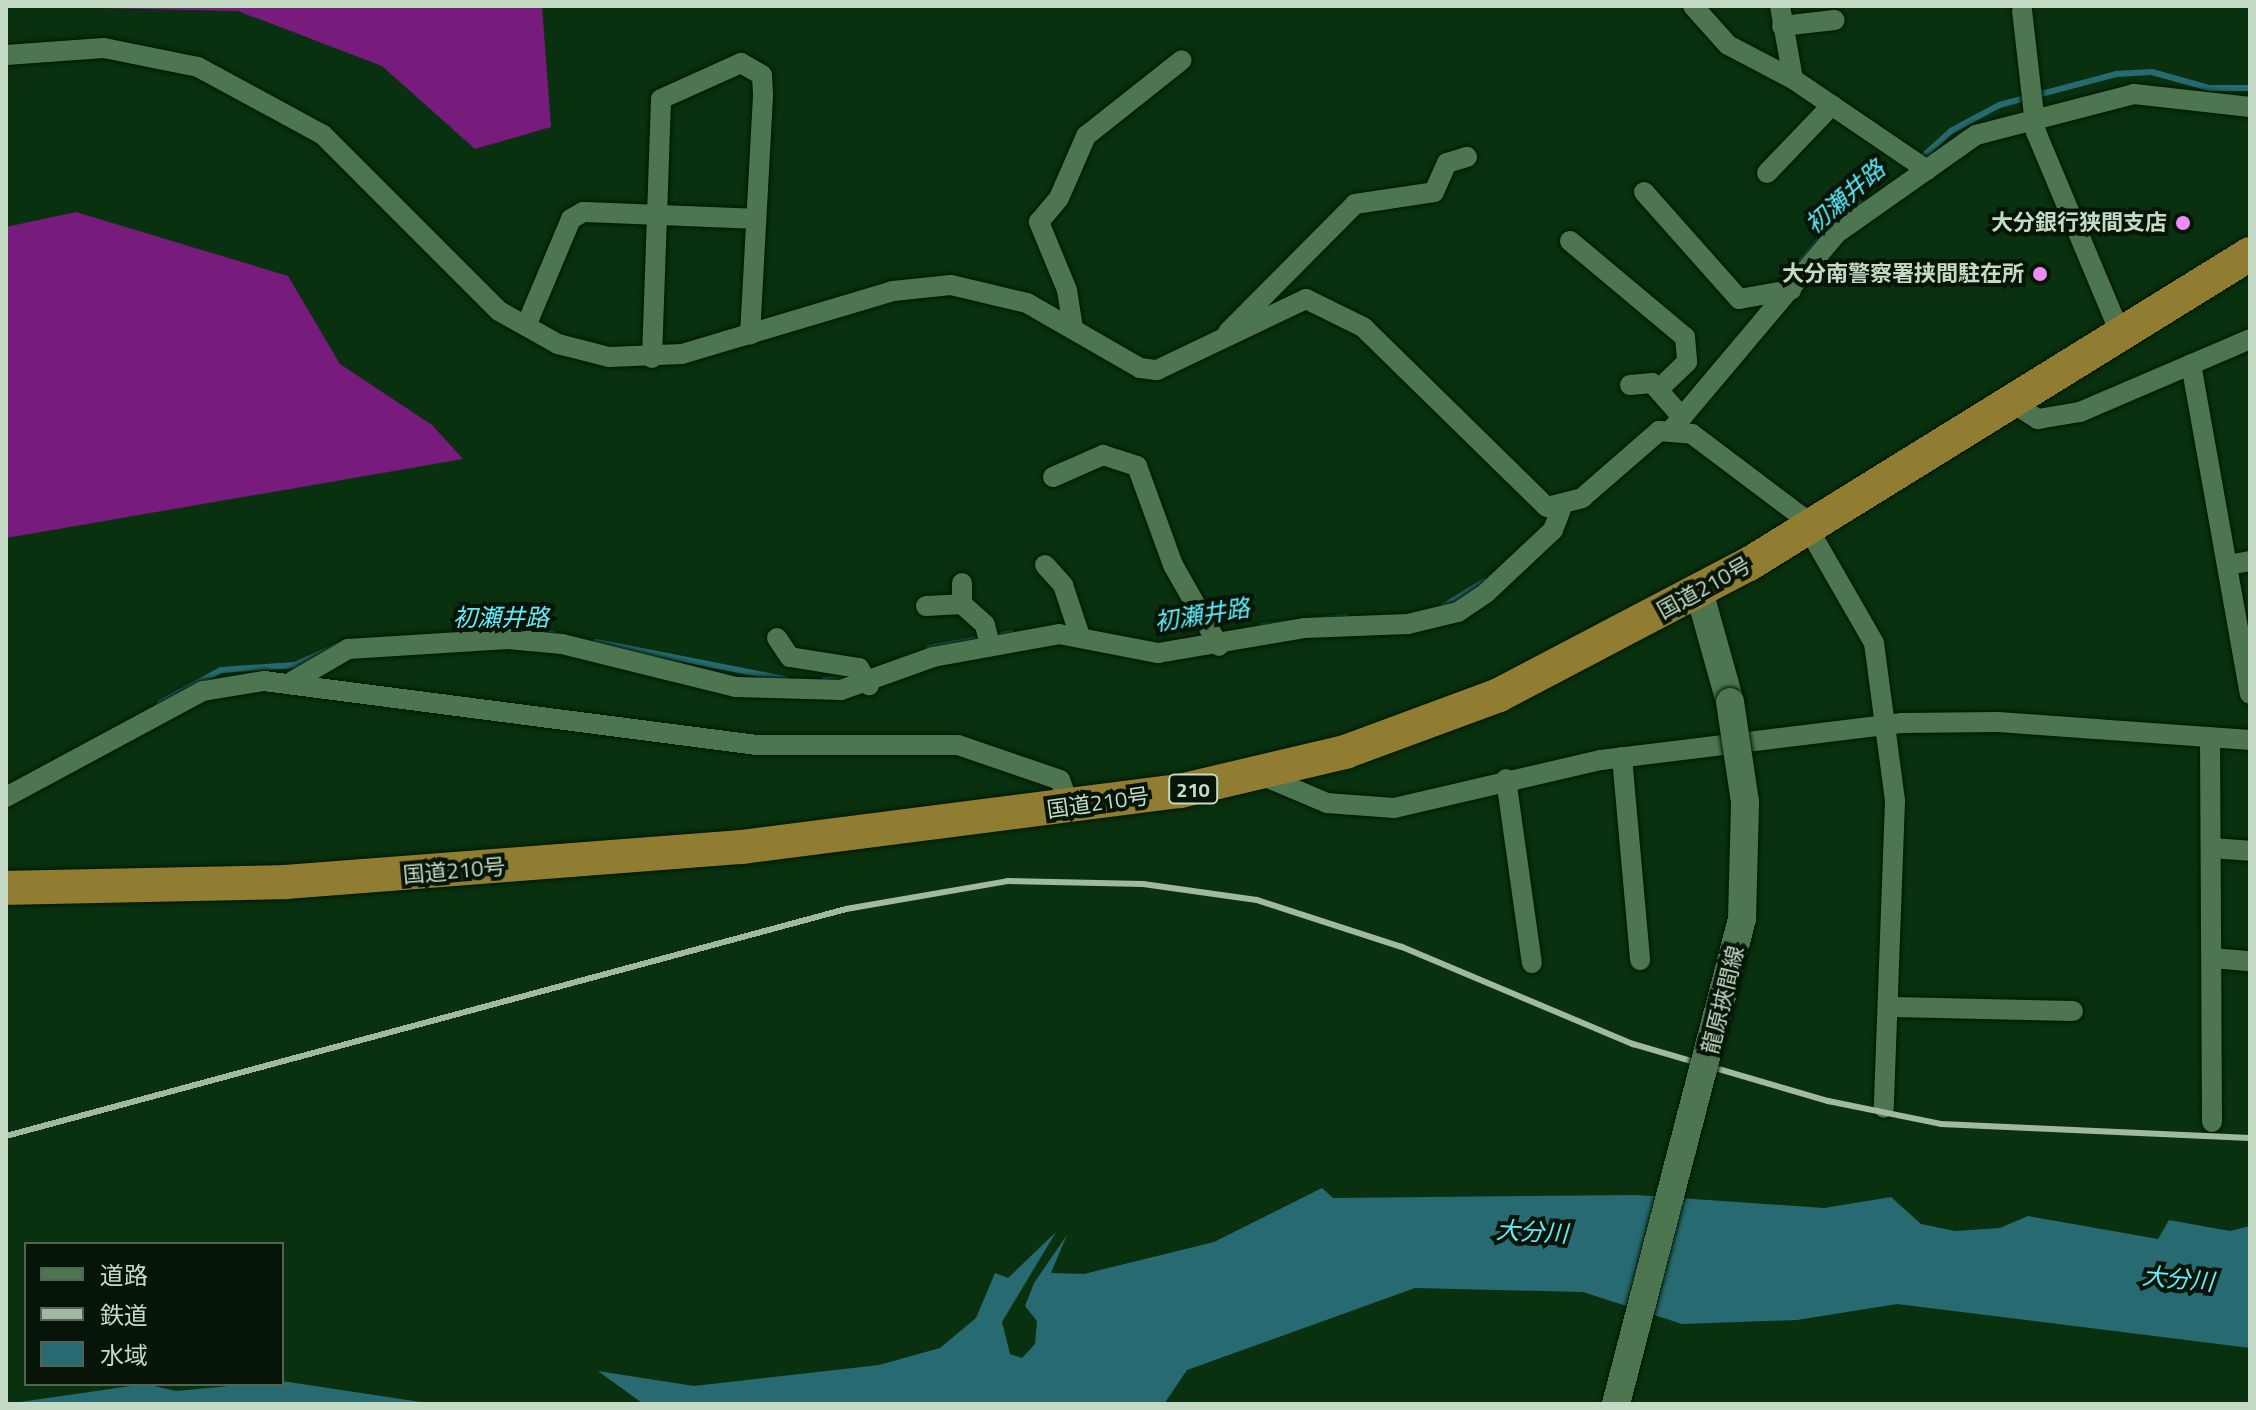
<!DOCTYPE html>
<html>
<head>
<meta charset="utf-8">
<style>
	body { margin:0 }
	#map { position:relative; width:2256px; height:1410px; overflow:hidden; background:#09310f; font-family:"Titillium Web","Noto Sans JP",sans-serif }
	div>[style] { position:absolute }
	.forest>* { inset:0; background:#771c7d }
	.water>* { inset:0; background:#276a71 }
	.stream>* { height:6px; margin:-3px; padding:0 3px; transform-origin:3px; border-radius:3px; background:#276a71 }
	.roads { filter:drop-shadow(0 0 2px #001701) drop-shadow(0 0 2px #001701) }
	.minor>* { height:20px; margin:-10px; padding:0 10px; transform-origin:10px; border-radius:10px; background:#4d754f }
	.secondary>* { height:28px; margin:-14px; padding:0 14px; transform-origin:14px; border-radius:14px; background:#4d754f }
	.trunk>* { height:34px; margin:-17px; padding:0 17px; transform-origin:17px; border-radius:17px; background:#917d32 }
	.rail>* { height:6px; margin:-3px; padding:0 3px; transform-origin:3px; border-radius:3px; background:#a1b9a2 }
	.bridges { filter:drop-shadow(0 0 2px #001701) drop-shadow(0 0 2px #001701) }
	.secondary-bridge>* { height:28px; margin:-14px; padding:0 14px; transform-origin:14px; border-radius:14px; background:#4d754f }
	.dots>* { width:22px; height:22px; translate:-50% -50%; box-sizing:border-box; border:4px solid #061507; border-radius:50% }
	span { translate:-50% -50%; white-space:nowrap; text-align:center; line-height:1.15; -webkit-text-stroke:8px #061507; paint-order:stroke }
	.shield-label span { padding:2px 6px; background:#061507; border:2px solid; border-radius:6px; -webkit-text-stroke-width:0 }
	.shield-label { font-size:20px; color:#c5dac5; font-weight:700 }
	.poi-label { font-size:22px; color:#c5dac5; font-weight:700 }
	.right { translate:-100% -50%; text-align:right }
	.street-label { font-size:22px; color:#c5dac5 }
	.water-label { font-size:24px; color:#64ebfb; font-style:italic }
	.frame { position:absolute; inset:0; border:8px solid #c5dac5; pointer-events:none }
	.legend { position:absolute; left:24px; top:1242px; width:260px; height:144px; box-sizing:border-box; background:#061507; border:2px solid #526453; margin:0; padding:10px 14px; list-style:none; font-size:24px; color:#c5dac5 }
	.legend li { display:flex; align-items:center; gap:16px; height:40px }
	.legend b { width:40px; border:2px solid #526453 }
</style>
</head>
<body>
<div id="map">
	<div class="forest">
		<i style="clip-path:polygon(6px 6px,542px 6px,551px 127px,475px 149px,382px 66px,238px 11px)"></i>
		<i style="clip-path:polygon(76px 212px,288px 276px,340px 364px,432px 425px,463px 459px,6px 538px,6px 227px)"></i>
	</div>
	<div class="water">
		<i style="clip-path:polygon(1322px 1188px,1333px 1198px,1636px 1195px,1824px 1208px,1891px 1197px,1921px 1224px,1955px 1231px,2000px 1228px,2028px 1216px,2158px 1239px,2169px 1220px,2230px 1231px,2250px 1226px,2250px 1348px,1897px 1304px,1797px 1320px,1682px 1324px,1583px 1292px,1415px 1288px,1187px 1370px,1164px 1404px,6px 1404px,145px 1384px,176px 1391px,282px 1381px,421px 1402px,642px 1403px,598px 1371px,694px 1386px,879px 1365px,940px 1348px,976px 1318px,995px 1273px,1008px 1278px,1056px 1232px,1002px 1322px,1010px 1354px,1022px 1358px,1035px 1344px,1037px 1321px,1025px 1306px,1034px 1283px,1067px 1235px,1051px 1273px,1084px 1274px,1214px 1242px)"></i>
	</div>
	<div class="stream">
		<i style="left:1919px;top:160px;width:43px;rotate:-42.2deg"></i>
		<i style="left:1951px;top:131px;width:55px;rotate:-28.4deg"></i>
		<i style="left:1999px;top:105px;width:121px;rotate:-14.8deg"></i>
		<i style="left:2116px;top:74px;width:36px;rotate:-3deg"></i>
		<i style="left:2152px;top:72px;width:59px;rotate:15.7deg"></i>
		<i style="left:2209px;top:88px;width:41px"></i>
		<i style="left:1833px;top:225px;width:36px;rotate:-37deg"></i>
		<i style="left:1786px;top:279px;width:60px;rotate:-49.7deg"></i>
		<i style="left:1444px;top:606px;width:48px;rotate:-31.4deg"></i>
		<i style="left:1262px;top:626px;width:84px;rotate:-6.1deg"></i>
		<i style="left:517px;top:630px;width:36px;rotate:6deg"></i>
		<i style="left:596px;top:642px;width:193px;rotate:11.1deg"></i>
		<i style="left:929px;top:648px;width:84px;rotate:-10.2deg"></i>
		<i style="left:824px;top:680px;width:24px;rotate:-2deg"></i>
		<i style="left:160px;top:703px;width:69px;rotate:-28.4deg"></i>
		<i style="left:221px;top:670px;width:74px;rotate:-3.9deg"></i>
		<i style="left:295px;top:665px;width:53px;rotate:-24.6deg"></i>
	</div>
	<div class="roads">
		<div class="minor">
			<i style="left:1693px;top:6px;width:52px;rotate:48.1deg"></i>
			<i style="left:1728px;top:45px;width:73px;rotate:27.6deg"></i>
			<i style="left:1793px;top:79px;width:162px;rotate:34.2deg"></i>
			<i style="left:1780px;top:6px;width:74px;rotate:79.9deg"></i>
			<i style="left:2022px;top:10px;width:123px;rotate:83.5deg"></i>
			<i style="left:2036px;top:132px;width:220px;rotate:67.3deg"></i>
			<i style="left:1782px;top:26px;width:53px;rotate:-6.5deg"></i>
			<i style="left:6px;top:55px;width:98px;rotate:-4.1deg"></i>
			<i style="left:104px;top:48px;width:96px;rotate:11.4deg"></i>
			<i style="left:198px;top:67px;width:142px;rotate:28.5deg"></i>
			<i style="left:323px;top:135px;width:249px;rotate:45deg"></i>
			<i style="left:499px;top:311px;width:68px;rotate:29.2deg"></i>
			<i style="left:558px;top:344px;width:53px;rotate:14.3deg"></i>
			<i style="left:609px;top:357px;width:73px;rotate:-2.4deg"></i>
			<i style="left:682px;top:354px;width:220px;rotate:-16.6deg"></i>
			<i style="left:893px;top:291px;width:58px;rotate:-5.9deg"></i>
			<i style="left:951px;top:285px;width:78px;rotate:13.3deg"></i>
			<i style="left:1027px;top:303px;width:130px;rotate:29.9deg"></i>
			<i style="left:1140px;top:368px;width:17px;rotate:7deg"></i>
			<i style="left:1157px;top:370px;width:165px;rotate:-25.5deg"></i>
			<i style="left:1306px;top:299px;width:64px;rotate:26.2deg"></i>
			<i style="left:1363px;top:327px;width:257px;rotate:44.4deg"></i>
			<i style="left:1547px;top:507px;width:36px;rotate:-14deg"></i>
			<i style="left:1582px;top:498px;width:102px;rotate:-41deg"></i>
			<i style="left:1659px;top:431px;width:33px;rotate:5deg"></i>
			<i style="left:1692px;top:434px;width:136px;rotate:37deg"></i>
			<i style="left:1801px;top:516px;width:146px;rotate:60.1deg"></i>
			<i style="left:1874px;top:643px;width:159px;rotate:82.4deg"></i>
			<i style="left:1895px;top:801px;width:307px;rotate:92.1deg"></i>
			<i style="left:1767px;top:173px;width:94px;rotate:-46.3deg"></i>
			<i style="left:1644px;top:192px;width:143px;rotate:48.4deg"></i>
			<i style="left:1739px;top:299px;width:53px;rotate:-9.8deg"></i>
			<i style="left:1570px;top:241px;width:150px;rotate:39.9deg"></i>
			<i style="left:1685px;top:337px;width:25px;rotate:85deg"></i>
			<i style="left:1687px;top:362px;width:40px;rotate:136deg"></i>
			<i style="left:526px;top:326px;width:116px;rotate:-67.2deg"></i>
			<i style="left:571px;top:219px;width:14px;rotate:-30deg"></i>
			<i style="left:583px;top:212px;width:173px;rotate:2.3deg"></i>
			<i style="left:1073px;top:328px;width:38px;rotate:-99deg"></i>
			<i style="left:1067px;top:290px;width:74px;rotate:-112.4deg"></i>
			<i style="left:1039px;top:222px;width:31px;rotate:-50deg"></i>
			<i style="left:1059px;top:198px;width:68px;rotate:-66.5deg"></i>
			<i style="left:1086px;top:136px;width:122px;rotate:-38.4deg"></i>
			<i style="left:1228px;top:332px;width:180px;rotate:-45.2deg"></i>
			<i style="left:1355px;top:204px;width:80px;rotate:-8.6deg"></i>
			<i style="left:1434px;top:192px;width:32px;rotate:-66deg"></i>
			<i style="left:1447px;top:163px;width:21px;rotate:-17deg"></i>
			<i style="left:652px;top:358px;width:259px;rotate:-88deg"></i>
			<i style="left:661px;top:99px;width:88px;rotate:-24.2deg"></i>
			<i style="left:741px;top:63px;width:24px;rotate:30deg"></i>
			<i style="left:762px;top:75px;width:21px;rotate:87deg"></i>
			<i style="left:763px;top:96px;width:239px;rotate:93.1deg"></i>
			<i style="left:2191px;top:364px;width:335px;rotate:79.9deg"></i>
			<i style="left:1630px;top:385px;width:22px;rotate:-5deg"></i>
			<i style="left:1652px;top:383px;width:45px;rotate:48.6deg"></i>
			<i style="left:2013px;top:403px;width:30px;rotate:33deg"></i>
			<i style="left:2038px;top:419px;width:43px;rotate:-9.5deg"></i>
			<i style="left:2080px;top:412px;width:185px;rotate:-23.2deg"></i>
			<i style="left:1672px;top:429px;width:256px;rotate:-49.9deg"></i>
			<i style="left:1837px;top:233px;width:170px;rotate:-35.2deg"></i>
			<i style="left:1976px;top:135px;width:163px;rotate:-14.5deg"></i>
			<i style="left:2134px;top:94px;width:117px;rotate:6.4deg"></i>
			<i style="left:1053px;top:477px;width:55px;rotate:-23.7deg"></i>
			<i style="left:1103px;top:455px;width:36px;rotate:18deg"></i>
			<i style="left:1137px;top:466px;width:105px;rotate:70deg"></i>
			<i style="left:1173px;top:565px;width:93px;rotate:60.4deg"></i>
			<i style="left:1045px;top:565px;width:27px;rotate:48deg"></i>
			<i style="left:1063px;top:585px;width:54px;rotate:71.6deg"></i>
			<i style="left:2228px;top:565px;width:22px;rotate:-10deg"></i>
			<i style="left:962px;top:583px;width:21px;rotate:90deg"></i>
			<i style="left:962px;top:604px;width:31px;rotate:42deg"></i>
			<i style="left:985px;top:625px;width:21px;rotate:76deg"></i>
			<i style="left:926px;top:606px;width:36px;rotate:-3deg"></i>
			<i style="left:777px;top:638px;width:23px;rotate:56deg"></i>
			<i style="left:790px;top:657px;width:70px;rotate:9.1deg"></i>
			<i style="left:859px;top:668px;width:20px;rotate:60deg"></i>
			<i style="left:293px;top:681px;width:64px;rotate:-30.2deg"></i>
			<i style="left:348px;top:649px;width:160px;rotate:-3.6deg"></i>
			<i style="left:508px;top:639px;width:54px;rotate:5.3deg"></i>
			<i style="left:562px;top:644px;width:179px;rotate:13.9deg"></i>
			<i style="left:736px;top:687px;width:105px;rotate:1.6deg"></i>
			<i style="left:841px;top:690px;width:98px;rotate:-19.7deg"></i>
			<i style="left:933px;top:657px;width:128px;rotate:-10.3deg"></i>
			<i style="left:1059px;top:634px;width:101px;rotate:10.9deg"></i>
			<i style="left:1158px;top:653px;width:149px;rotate:-9.7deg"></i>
			<i style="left:1305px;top:628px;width:103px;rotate:-2.2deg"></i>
			<i style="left:1408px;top:624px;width:51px;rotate:-13.5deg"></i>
			<i style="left:1458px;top:612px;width:34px;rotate:-34deg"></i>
			<i style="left:1486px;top:593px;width:92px;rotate:-43.2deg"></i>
			<i style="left:1553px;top:530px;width:22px;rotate:-69deg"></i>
			<i style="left:2210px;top:737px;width:385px;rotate:89.7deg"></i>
			<i style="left:1622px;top:757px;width:204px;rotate:84.9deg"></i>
			<i style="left:1261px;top:775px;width:72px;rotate:23deg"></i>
			<i style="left:1327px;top:803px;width:67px;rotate:4.3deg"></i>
			<i style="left:1394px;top:808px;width:212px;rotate:-13.1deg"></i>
			<i style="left:1601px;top:760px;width:302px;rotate:-7deg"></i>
			<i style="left:1901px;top:723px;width:97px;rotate:-0.6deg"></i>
			<i style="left:1998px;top:722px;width:253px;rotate:4.1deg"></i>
			<i style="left:1506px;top:779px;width:186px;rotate:82deg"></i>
			<i style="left:6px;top:797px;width:224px;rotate:-28.3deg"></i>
			<i style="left:203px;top:691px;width:62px;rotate:-9.3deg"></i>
			<i style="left:264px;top:681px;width:495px;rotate:7.4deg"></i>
			<i style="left:755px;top:745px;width:203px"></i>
			<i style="left:958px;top:745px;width:108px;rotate:18.9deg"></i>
			<i style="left:1060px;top:780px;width:30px;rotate:70deg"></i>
			<i style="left:2211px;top:848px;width:39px;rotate:4deg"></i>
			<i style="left:2212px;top:958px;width:38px;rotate:5deg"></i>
			<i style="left:1893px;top:1007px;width:180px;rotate:1.3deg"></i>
		</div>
		<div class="secondary">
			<i style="left:1699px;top:591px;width:115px;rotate:74.4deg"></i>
		</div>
		<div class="trunk">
			<i style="left:6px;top:888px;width:280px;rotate:-1.2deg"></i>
			<i style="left:286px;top:882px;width:457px;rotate:-4.4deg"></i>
			<i style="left:742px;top:847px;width:442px;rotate:-7.3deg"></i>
			<i style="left:1180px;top:791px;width:170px;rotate:-13.3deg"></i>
			<i style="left:1345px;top:752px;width:164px;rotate:-20.3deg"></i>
			<i style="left:1499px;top:695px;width:282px;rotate:-27.7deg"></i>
			<i style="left:1749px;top:564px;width:589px;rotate:-31.75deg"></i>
		</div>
	</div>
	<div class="rail">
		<i style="left:6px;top:1136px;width:870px;rotate:-15.12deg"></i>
		<i style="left:846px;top:909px;width:164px;rotate:-9.8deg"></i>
		<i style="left:1008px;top:881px;width:135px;rotate:1.3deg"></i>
		<i style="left:1143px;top:884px;width:115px;rotate:8deg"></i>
		<i style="left:1257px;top:900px;width:152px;rotate:18deg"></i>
		<i style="left:1402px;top:947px;width:251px;rotate:22.8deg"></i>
		<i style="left:1633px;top:1044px;width:203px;rotate:16.3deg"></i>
		<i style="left:1828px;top:1101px;width:115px;rotate:11.5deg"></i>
		<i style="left:1941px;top:1124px;width:309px;rotate:2.6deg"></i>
	</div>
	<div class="bridges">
		<div class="secondary-bridge">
			<i style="left:1616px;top:1404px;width:501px;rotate:-75.44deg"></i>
			<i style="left:1742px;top:919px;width:117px;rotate:-88.5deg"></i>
			<i style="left:1745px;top:802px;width:101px;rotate:-98.5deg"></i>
		</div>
	</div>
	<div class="dots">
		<i style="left:2183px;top:223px;background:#f08bf5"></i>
		<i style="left:2040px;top:274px;background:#f08bf5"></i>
	</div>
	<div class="shield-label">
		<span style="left:1193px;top:789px">210</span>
	</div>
	<div class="poi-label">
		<span class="right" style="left:2167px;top:223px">大分銀行狭間支店</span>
		<span class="right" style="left:2024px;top:274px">大分南警察署挟間駐在所</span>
	</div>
	<div class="street-label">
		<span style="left:1704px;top:588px;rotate:-29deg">国道210号</span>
		<span style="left:1098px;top:803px;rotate:-8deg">国道210号</span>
		<span style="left:454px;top:871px;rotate:-5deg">国道210号</span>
		<span style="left:1723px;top:1000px;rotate:-76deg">龍原挾間線</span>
	</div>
	<div class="water-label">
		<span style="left:1845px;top:197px;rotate:-41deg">初瀬井路</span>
		<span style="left:1202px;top:615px;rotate:-9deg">初瀬井路</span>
		<span style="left:501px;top:618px">初瀬井路</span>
		<span style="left:1532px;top:1232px;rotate:3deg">大分川</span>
		<span style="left:2178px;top:1279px;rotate:5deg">大分川</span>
	</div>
	<div class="frame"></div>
	<ul class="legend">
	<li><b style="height:10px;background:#4d754f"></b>道路</li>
	<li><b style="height:10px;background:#a1b9a2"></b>鉄道</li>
	<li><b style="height:22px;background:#276a71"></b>水域</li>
	</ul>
</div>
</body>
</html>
